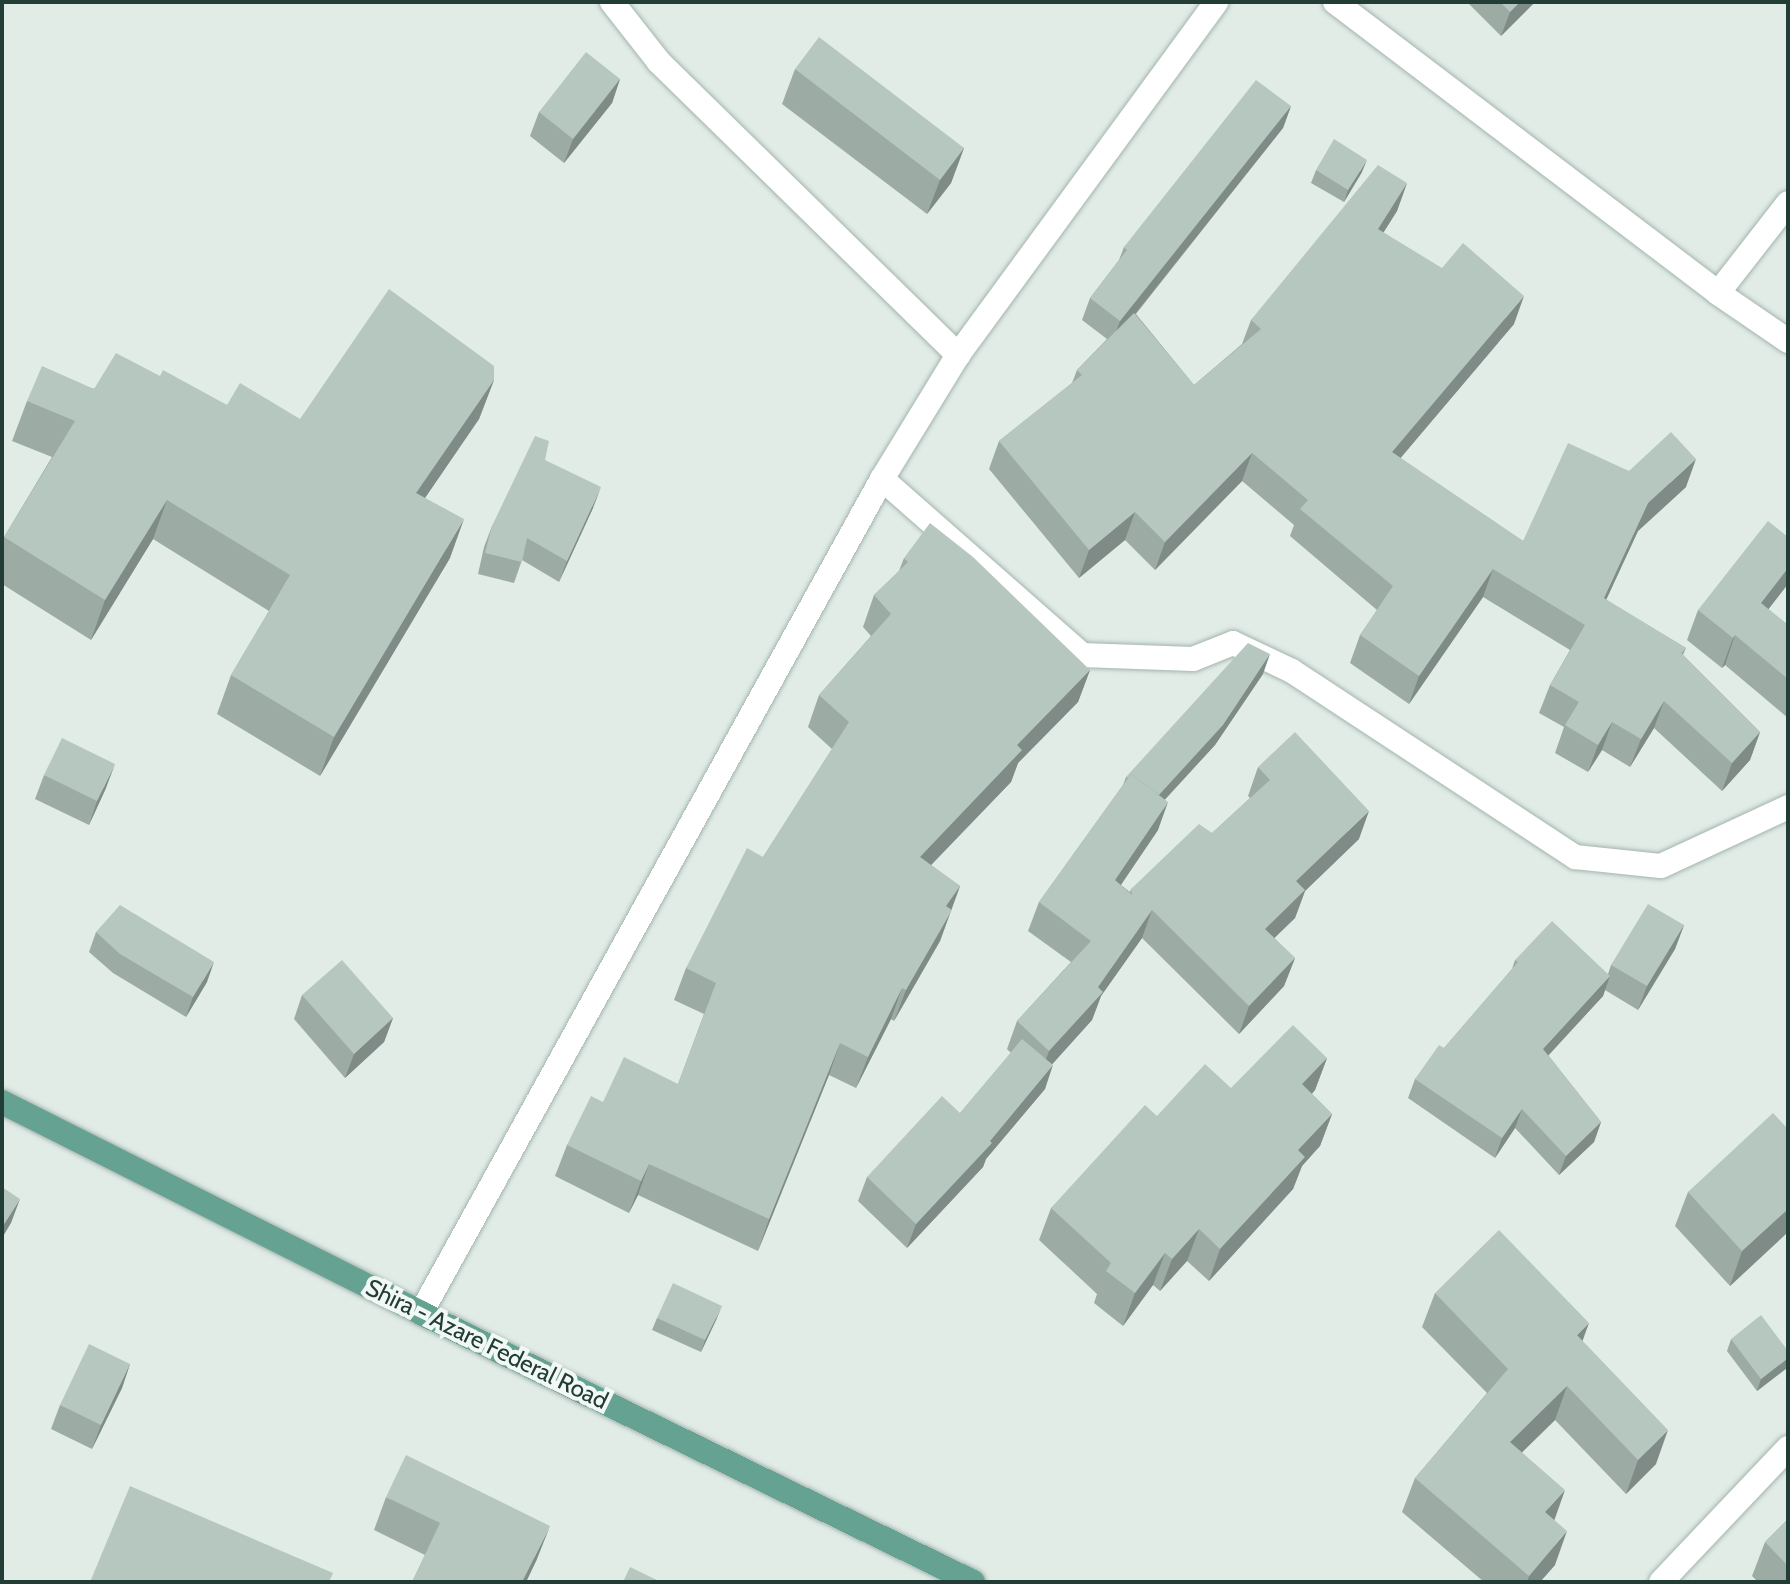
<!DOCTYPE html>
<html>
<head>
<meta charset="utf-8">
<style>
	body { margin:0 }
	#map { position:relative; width:1790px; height:1584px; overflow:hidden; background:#e1ece7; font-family:Cabin,sans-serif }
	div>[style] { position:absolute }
	.roads { filter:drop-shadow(0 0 2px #a4b4ae) drop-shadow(0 0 2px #a4b4ae) }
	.street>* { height:24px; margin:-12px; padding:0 12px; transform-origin:12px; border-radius:12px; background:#fff }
	.primary>* { height:24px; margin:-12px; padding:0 12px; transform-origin:12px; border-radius:12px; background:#65a291 }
	.wall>* { inset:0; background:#9daba5 }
	.shaded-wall>* { inset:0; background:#7f8b86 }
	.building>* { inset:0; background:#b6c7c0 }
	span { translate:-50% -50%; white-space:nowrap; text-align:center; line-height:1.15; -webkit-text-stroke:8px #f2f8f5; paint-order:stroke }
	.street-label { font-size:24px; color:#213d35 }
	.frame { position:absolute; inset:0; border:4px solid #213d35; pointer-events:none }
</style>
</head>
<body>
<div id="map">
	<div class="roads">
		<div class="street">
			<i style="left:612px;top:2px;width:76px;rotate:51.9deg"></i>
			<i style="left:659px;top:62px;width:419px;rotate:44.4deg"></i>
			<i style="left:1335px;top:2px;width:481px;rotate:37.2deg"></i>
			<i style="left:1718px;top:293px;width:85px;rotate:34.4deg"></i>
			<i style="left:1718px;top:293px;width:114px;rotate:-52.1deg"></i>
			<i style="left:882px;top:479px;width:266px;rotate:41.3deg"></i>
			<i style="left:1082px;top:655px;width:111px;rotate:2.1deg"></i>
			<i style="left:1193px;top:659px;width:43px;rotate:-21.8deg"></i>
			<i style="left:1233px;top:643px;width:65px;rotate:25.4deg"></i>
			<i style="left:1292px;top:671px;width:339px;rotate:33.3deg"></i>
			<i style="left:1575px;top:857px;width:86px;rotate:6deg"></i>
			<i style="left:1661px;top:866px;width:140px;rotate:-24.9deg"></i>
			<i style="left:421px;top:1313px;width:953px;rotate:-61.07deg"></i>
			<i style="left:882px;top:479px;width:145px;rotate:-58.5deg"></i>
			<i style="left:958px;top:355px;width:437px;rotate:-53.8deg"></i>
			<i style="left:1661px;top:1582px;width:185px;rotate:-46.5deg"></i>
		</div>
		<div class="primary">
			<i style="left:2px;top:1102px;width:469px;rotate:26.7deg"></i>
			<i style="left:421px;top:1313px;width:614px;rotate:25.98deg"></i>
		</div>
	</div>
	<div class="wall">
		<i style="clip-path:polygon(1467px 2px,1535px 2px,1501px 36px)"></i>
		<i style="clip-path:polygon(795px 69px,964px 148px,951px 183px,927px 214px,782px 104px)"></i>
		<i style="clip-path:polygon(620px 79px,612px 103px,564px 163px,530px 136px,539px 112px)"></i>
		<i style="clip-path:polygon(1291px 106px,1283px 128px,1136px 314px,1194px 385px,1242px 344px,1251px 320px,1407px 183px,1397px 211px,1383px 233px,1514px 324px,1400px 458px,1523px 541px,1629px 471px,1686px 487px,1638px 531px,1606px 600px,1686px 648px,1683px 655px,1760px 732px,1750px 760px,1722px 791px,1654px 728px,1630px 767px,1602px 750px,1588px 772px,1555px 753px,1564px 727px,1539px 713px,1550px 685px,1570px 650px,1483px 597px,1409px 704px,1350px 663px,1360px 635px,1377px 610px,1290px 536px,1294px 525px,1242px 481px,1155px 570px,1125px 540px,1079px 578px,989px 469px,999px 441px,1072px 383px,1077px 370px,1107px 339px,1082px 320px,1090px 298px,1119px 260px,1124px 247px)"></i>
		<i style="clip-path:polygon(1316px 170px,1362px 172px,1344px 202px,1311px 183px)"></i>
		<i style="clip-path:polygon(160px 376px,227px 405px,300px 419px,494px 380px,479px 419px,425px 498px,450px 558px,320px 776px,217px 714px,231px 675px,269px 611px,153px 539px,91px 640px,2px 584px,2px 542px,4px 537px,52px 457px,12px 441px,27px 401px)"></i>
		<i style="clip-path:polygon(545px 460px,593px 508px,559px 582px,522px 560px,514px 583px,478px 574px,484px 547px,492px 526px)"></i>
		<i style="clip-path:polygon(904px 558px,1090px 670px,1078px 702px,1018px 763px,1011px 782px,931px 865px,960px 886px,940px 941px,894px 1021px,891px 1019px,856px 1088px,829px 1075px,758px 1251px,638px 1195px,629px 1213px,555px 1176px,567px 1145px,603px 1102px,678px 1084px,704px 1014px,674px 1000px,686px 968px,763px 857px,832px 749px,808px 727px,819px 695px,871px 636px,863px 627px,874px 595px,899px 571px)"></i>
		<i style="clip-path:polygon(1788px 568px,1788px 584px,1768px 609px,1788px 625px,1788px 718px,1725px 665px,1722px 668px,1687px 640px,1698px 610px)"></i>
		<i style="clip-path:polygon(1263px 674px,1215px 745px,1165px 799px,1158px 830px,1121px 885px,1130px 892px,1131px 889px,1212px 833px,1250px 798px,1248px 796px,1258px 767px,1359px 839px,1305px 891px,1295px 918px,1274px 938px,1295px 958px,1284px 986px,1239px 1034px,1142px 938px,1101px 996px,1092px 1020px,1052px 1064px,1045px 1089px,986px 1159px,983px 1167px,907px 1248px,858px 1201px,867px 1177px,960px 1113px,1011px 1053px,1007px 1049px,1017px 1021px,1071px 962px,1028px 931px,1039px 902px,1123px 785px,1126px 777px)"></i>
		<i style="clip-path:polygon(44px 775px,106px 788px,89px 825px,35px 799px)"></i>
		<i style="clip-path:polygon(1684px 925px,1675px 949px,1638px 1010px,1605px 990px,1603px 996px,1548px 1055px,1601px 1122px,1594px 1142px,1559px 1175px,1515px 1128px,1495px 1158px,1408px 1098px,1415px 1079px,1444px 1048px,1512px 969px,1515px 960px,1608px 974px,1611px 965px)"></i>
		<i style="clip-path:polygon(96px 932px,207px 982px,186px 1017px,113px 973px,89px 952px)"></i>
		<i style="clip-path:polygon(302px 995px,393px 1018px,384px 1042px,345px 1078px,294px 1019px)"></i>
		<i style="clip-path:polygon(1327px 1058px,1315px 1090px,1312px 1094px,1332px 1114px,1320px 1146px,1302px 1166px,1293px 1189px,1209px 1281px,1187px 1261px,1160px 1291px,1153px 1285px,1123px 1326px,1094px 1303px,1097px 1294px,1039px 1240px,1051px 1208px,1157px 1116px,1231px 1088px)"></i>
		<i style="clip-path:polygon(1788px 1129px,1788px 1232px,1730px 1286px,1675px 1226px,1688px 1192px)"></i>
		<i style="clip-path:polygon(1435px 1293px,1582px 1341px,1656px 1464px,1626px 1494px,1555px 1420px,1522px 1452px,1554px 1520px,1555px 1565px,1540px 1582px,1484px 1582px,1402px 1512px,1415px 1478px,1487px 1393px,1422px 1327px)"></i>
		<i style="clip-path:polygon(657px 1318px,717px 1318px,701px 1352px,652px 1330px)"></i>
		<i style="clip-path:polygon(1731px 1339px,1787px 1368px,1757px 1391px,1727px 1351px)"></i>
		<i style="clip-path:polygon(130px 1364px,122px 1388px,92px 1449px,51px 1429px,60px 1405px)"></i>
		<i style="clip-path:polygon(386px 1497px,537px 1559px,526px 1582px,412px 1582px,425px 1555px,374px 1530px)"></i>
		<i style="clip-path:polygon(1788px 1519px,1788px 1582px,1758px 1582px,1752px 1576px,1765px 1542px)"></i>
	</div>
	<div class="shaded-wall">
		<i style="clip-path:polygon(1520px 2px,1535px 2px,1501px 36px,1510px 12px)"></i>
		<i style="clip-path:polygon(620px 79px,612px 103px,564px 163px,573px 139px)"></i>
		<i style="clip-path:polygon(1291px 106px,1283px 128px,1112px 343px,1120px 321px)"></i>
		<i style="clip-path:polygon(964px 148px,951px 183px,927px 214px,940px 180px)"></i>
		<i style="clip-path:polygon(1367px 160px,1362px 172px,1344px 202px,1348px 190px)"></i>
		<i style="clip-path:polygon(1407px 183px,1397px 211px,1368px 257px,1378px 229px)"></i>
		<i style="clip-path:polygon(1524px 296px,1514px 324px,1382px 480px,1392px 452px)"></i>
		<i style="clip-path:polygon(494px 380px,479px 419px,401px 533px,416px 493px)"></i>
		<i style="clip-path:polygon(1252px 453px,1242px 481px,1155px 570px,1165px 542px)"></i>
		<i style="clip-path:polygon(1696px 459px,1686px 487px,1638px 531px,1594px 626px,1604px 598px,1648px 503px)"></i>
		<i style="clip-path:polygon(601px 487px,593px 508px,559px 582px,567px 561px)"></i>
		<i style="clip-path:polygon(167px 500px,153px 539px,91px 640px,105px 600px)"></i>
		<i style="clip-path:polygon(1135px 512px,1125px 540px,1079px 578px,1089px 550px)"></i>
		<i style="clip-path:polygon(464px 519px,450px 558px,320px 776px,334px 737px)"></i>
		<i style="clip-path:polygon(1788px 568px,1788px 584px,1750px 633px,1761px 603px)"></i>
		<i style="clip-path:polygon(1493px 569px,1483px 597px,1409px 704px,1419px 676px)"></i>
		<i style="clip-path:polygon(1735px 635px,1725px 665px,1722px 668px,1733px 638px)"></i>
		<i style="clip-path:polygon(1270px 654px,1263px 674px,1215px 745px,1149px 817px,1156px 797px)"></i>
		<i style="clip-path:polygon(1090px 670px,1078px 702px,1018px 763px,1011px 782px,908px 889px,920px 857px,1017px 745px)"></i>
		<i style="clip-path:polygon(1664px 701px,1654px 728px,1630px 767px,1641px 739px)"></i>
		<i style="clip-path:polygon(1612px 722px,1602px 750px,1588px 772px,1598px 745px)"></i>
		<i style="clip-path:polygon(1760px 732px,1750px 760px,1722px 791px,1732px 763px)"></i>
		<i style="clip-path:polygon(115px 764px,106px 788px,89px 825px,97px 801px)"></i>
		<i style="clip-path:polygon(1168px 802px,1158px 830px,1105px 908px,1115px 880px)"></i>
		<i style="clip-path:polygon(1369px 811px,1359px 839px,1305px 891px,1295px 918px,1255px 957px,1265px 929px,1296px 881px)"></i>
		<i style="clip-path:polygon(960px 886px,940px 941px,894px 1021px,906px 990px,946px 906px)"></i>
		<i style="clip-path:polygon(1152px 910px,1142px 938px,1101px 996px,1092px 1020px,1039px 1079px,1049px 1051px,1098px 987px)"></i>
		<i style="clip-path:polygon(1684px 925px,1675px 949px,1638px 1010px,1647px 986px)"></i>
		<i style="clip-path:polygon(1295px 958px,1284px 986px,1239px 1034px,1249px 1006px)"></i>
		<i style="clip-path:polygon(214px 962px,207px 982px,186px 1017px,193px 997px)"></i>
		<i style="clip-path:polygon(1610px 976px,1603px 996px,1536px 1069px,1543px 1049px)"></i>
		<i style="clip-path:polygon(902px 988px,891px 1019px,856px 1088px,868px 1057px)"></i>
		<i style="clip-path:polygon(393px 1018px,384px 1042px,345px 1078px,354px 1054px)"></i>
		<i style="clip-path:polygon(840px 1043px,829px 1075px,758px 1251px,769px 1219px)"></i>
		<i style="clip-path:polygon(1327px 1058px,1315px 1090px,1290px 1117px,1302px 1084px)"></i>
		<i style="clip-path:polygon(1053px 1065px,1045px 1089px,986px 1159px,983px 1167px,907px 1248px,916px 1224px,990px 1141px)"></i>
		<i style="clip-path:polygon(1522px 1109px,1515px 1128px,1495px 1158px,1502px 1138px)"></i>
		<i style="clip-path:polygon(1332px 1114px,1320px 1146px,1302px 1166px,1293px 1189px,1209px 1281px,1220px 1249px,1298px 1150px)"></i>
		<i style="clip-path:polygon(1601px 1122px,1594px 1142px,1559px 1175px,1566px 1156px)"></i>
		<i style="clip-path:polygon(649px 1164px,638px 1195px,629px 1213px,641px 1181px)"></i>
		<i style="clip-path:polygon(20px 1199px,11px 1223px,2px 1238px,2px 1227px)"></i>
		<i style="clip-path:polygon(1788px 1209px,1788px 1232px,1730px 1286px,1742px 1251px)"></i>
		<i style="clip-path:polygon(1199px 1229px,1187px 1261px,1160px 1291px,1172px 1259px)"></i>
		<i style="clip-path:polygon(1165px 1253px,1153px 1285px,1123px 1326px,1135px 1293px)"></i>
		<i style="clip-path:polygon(722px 1306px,717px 1318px,701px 1352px,705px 1340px)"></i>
		<i style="clip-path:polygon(1589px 1323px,1577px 1356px,1577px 1335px)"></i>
		<i style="clip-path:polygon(1788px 1358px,1787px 1368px,1757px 1391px,1761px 1379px)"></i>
		<i style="clip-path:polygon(130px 1364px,122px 1388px,92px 1449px,101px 1425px)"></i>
		<i style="clip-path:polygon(1567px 1386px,1555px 1420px,1498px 1476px,1510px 1442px)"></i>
		<i style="clip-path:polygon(1668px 1430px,1656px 1464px,1626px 1494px,1638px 1460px)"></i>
		<i style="clip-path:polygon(1565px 1490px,1553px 1524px,1545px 1512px)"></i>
		<i style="clip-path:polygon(550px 1526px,537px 1559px,526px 1582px,522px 1582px)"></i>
		<i style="clip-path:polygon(1567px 1531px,1555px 1565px,1540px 1582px,1527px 1582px,1529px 1576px)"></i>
	</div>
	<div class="building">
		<i style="clip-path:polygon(1500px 2px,1520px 2px,1510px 12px)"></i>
		<i style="clip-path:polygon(819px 37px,964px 148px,940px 180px,795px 69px)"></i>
		<i style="clip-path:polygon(586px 52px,620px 79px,573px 139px,539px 112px)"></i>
		<i style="clip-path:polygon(1256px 80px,1291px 106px,1120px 321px,1090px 298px,1127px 250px,1124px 247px)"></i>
		<i style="clip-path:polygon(1334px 139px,1367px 160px,1348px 190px,1316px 170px)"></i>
		<i style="clip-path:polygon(1378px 165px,1407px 183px,1378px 229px,1442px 268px,1463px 243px,1524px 296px,1392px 452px,1523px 541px,1568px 443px,1629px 471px,1671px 432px,1696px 459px,1648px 503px,1604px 598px,1686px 648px,1681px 653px,1760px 732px,1732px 763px,1664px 701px,1641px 739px,1612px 722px,1598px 745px,1565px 725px,1579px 702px,1550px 685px,1585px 625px,1493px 569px,1419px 676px,1360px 635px,1393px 586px,1300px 509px,1308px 500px,1252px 453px,1165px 542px,1135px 512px,1089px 550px,999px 441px,1082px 375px,1077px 370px,1134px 313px,1194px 385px,1261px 329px,1251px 320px)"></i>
		<i style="clip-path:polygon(389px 289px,494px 366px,494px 380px,416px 493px,464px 519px,334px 737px,231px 675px,290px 575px,167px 500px,105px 600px,4px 537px,75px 421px,27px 401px,42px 366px,94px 389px,116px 353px,160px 376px,163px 370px,227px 405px,240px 383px,300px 419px)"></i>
		<i style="clip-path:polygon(535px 436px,549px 441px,545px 460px,601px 487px,567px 561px,527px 538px,522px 562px,485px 553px,492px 526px)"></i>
		<i style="clip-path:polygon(1768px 521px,1788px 537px,1788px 568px,1761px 603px,1788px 625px,1788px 679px,1735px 635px,1733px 638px,1698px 610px)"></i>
		<i style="clip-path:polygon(930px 523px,973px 557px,1090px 670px,1017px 745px,1022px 750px,920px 857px,960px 886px,946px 906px,952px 910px,906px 990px,902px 988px,868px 1057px,840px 1043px,769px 1219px,649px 1164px,641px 1181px,567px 1145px,591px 1096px,603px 1102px,624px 1057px,678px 1084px,716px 983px,686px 968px,747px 848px,763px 857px,849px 722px,819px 695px,891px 614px,874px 595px,908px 562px,904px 558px)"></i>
		<i style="clip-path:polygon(1248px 643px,1270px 654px,1223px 725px,1159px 795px,1131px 774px,1128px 778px,1126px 777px)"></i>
		<i style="clip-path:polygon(1295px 732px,1369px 811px,1296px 881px,1305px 890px,1265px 929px,1295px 958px,1249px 1006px,1152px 910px,1098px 987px,1103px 992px,1049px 1051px,1017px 1021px,1091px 941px,1039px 902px,1131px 774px,1168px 802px,1115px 880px,1132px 895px,1131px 889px,1199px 824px,1212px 833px,1270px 780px,1258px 767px)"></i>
		<i style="clip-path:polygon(62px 738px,115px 764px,97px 801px,44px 775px)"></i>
		<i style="clip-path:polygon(1648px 904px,1684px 925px,1647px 986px,1611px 965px)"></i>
		<i style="clip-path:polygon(120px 905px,214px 962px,193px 997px,120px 954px,96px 932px)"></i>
		<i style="clip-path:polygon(1552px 921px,1610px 976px,1543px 1049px,1601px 1122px,1566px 1156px,1522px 1109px,1502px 1138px,1415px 1079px,1439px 1045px,1444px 1048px,1518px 962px,1515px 960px)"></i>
		<i style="clip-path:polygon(342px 960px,393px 1018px,354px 1054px,302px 995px)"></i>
		<i style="clip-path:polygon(1293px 1025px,1327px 1058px,1302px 1084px,1332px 1114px,1298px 1150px,1305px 1157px,1220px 1249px,1199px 1229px,1172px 1259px,1165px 1253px,1135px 1293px,1106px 1271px,1111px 1263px,1051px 1208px,1145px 1105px,1157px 1116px,1205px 1064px,1231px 1088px)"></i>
		<i style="clip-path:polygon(1022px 1039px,1053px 1065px,990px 1141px,992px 1143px,916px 1224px,867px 1177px,942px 1096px,960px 1113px)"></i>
		<i style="clip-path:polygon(1773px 1113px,1788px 1129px,1788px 1209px,1742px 1251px,1688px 1192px)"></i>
		<i style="clip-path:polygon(2px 1187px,20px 1199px,2px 1227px)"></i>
		<i style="clip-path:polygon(1499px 1230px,1589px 1323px,1577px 1335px,1668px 1430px,1638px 1460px,1567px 1386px,1510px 1442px,1565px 1490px,1545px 1512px,1567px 1531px,1529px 1576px,1415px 1478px,1508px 1369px,1435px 1293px)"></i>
		<i style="clip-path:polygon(673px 1283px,722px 1306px,705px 1340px,657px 1318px)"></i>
		<i style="clip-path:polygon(1761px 1315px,1788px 1351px,1788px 1358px,1761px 1379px,1731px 1339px)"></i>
		<i style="clip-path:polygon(89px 1344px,130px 1364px,101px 1425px,60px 1405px)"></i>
		<i style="clip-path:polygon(406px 1455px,550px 1526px,522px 1582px,412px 1582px,440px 1523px,386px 1497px)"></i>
		<i style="clip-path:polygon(130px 1486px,333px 1573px,329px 1582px,90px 1582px)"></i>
		<i style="clip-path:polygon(1788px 1519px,1788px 1566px,1765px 1542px)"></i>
		<i style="clip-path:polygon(630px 1567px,661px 1582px,623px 1582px)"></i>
	</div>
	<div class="street-label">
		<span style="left:487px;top:1344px;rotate:26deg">Shira - Azare Federal Road</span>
	</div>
	<div class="frame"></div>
</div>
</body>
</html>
